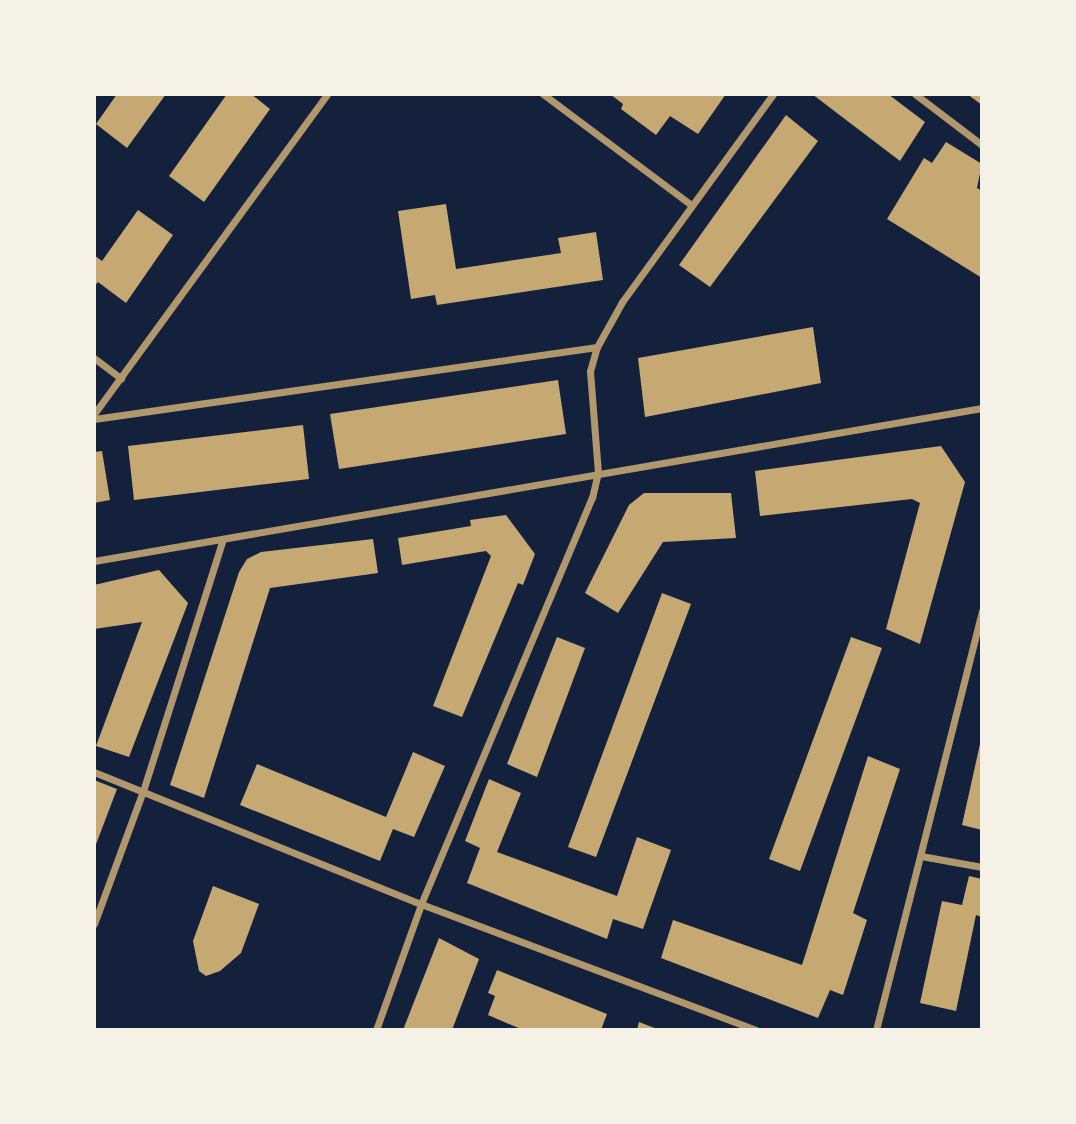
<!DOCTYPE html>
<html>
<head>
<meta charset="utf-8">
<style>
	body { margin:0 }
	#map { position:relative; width:1076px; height:1124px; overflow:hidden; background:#14213d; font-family:"Roboto Condensed",sans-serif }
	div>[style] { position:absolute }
	.building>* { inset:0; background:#c6a872 }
	.minor>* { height:7px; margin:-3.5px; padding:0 3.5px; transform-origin:3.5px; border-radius:3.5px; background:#b1986c }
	span { translate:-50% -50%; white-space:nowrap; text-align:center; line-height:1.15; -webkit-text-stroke:7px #f6f1e7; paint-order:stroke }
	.frame { position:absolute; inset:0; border:96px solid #f6f1e7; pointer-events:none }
</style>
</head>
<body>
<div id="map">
	<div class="building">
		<i style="clip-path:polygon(117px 94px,166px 94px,127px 148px,96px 124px)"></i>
		<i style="clip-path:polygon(227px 94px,251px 94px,270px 109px,204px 202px,169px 176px)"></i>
		<i style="clip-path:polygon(610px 94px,726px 94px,698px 134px,670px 116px,656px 135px,621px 109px,623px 104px)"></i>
		<i style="clip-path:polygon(812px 94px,888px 94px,925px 122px,900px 161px)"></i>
		<i style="clip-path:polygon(967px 94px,982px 94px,982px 105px)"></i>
		<i style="clip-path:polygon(786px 115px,818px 141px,710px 287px,679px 265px)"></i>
		<i style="clip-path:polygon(946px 142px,982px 164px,977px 188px,982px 191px,982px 278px,887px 219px,924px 158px,932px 163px)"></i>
		<i style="clip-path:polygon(446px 204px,456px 269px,561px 253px,558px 238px,596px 232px,603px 280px,437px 305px,435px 295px,411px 299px,398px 211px)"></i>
		<i style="clip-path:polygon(138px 210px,173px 235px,126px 303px,98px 282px,94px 287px,94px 255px,102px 261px)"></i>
		<i style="clip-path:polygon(813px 327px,821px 383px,645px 417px,638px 358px)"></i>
		<i style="clip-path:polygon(558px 380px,566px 434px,339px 469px,330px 414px)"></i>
		<i style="clip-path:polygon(303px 425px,309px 479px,134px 500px,128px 446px)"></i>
		<i style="clip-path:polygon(941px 446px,965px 482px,920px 644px,886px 629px,920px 503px,912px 499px,760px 516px,755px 471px)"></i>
		<i style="clip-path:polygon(102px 451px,110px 500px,94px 503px,94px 452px)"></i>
		<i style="clip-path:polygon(644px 493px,731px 493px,736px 538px,663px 542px,618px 613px,585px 593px,629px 505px)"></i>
		<i style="clip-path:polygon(506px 515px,535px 554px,523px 585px,518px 583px,462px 717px,433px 706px,491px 556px,486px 551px,402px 565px,398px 538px,471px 526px,470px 520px)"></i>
		<i style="clip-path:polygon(373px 539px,378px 573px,270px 588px,204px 798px,170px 785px,239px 572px,247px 559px,261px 552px)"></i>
		<i style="clip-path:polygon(159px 570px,188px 603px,129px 757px,96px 746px,142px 622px,94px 629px,94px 585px)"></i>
		<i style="clip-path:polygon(662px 593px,691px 604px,596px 857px,568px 847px)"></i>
		<i style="clip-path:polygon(557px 637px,585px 648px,537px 777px,507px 764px)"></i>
		<i style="clip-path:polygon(851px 637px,882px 648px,800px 871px,769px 859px)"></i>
		<i style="clip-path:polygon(980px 744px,982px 744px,982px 830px,962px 825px)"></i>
		<i style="clip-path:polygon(413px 752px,445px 766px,414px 837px,393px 829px,380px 861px,240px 805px,257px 764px,386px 817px)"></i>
		<i style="clip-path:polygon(868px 756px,900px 769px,853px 913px,867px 920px,843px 995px,830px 990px,818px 1018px,661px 958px,673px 920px,802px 965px)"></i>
		<i style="clip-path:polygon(489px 779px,521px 793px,497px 852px,617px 896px,637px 837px,671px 850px,643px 929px,613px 919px,607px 939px,467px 883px,480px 848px,465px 841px)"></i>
		<i style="clip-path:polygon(94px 780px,117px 789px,95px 847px,94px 847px)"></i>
		<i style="clip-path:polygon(969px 876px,982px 879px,982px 917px,976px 915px,956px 1011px,920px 1003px,942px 901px,962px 905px)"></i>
		<i style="clip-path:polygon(213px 886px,259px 904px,241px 953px,220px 971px,206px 976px,199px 971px,193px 941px)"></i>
		<i style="clip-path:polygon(439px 938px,479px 959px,452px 1030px,403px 1030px)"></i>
		<i style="clip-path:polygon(497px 970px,607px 1014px,601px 1030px,523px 1030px,488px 1015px,495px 996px,488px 993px)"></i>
		<i style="clip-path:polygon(639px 1022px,657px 1029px,657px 1030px,637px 1030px)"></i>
	</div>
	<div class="minor">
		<i style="left:543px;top:94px;width:184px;rotate:36.8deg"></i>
		<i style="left:915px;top:94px;width:84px;rotate:37.3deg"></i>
		<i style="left:94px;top:358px;width:34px;rotate:37deg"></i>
		<i style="left:94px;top:414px;width:396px;rotate:-53.9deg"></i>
		<i style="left:94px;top:419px;width:508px;rotate:-8.15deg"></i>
		<i style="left:94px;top:561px;width:901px;rotate:-9.78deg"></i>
		<i style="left:94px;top:772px;width:353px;rotate:22deg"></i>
		<i style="left:421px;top:904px;width:358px;rotate:20.6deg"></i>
		<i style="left:921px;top:856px;width:62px;rotate:10.2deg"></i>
		<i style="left:94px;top:924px;width:142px;rotate:-69.8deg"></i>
		<i style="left:143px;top:791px;width:264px;rotate:-72.4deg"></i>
		<i style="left:376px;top:1030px;width:134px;rotate:-70.3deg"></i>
		<i style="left:421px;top:904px;width:441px;rotate:-67.2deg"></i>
		<i style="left:592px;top:498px;width:26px;rotate:-77deg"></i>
		<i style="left:598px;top:473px;width:102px;rotate:-94.5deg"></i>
		<i style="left:590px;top:371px;width:25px;rotate:-74deg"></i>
		<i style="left:597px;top:347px;width:51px;rotate:-60.9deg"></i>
		<i style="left:622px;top:302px;width:257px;rotate:-54deg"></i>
		<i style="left:876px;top:1030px;width:433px;rotate:-75.8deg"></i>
	</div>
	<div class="frame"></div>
</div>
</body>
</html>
